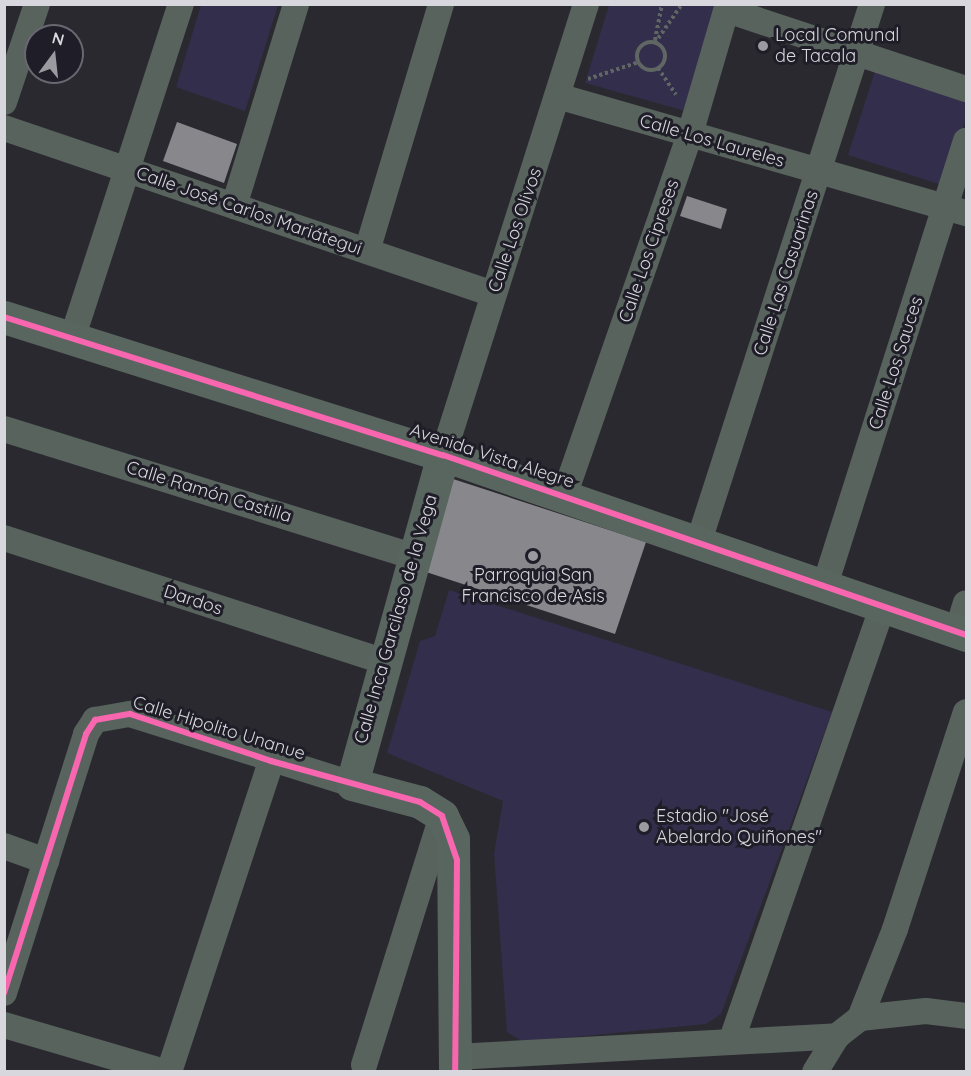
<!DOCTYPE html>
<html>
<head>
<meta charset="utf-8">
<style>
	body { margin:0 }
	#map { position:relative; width:971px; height:1076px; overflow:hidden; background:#2a292f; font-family:Quicksand,sans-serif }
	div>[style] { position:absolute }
	.green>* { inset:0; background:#332e4b }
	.building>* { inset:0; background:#88878c }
	.path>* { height:4px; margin-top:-2px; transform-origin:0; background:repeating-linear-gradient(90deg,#5f6663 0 3px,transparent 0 6px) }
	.path>.ring { margin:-2px; padding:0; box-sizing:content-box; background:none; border:4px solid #5f6663; border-radius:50% }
	.street>* { height:26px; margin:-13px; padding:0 13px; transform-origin:13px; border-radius:13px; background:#58635d }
	.secondary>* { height:33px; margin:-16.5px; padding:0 16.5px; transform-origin:16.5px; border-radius:16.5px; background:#59655f }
	.cycleway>* { height:6px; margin:-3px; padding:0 3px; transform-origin:3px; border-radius:3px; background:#f766af }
	.dots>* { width:16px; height:16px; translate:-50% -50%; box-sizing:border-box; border:3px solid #1f1d27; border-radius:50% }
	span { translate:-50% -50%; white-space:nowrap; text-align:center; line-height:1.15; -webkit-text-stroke:6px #1f1d27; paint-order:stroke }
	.poi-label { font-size:18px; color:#d7d7dd }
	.left { translate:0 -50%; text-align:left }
	.street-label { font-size:18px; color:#d7d7dd }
	.frame { position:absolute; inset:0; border:6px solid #d7d7dd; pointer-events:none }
	.north { position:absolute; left:24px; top:24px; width:60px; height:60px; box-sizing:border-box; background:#1f1d27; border:2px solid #696770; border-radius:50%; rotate:15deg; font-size:16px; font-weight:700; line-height:24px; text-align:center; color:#d7d7dd }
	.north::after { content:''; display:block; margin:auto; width:21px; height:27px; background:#9a9aa0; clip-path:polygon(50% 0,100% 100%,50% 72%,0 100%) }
</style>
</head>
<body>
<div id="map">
	<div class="green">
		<i style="clip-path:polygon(201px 5px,278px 5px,245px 111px,176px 87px)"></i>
		<i style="clip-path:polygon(609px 5px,717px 5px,689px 112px,585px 83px)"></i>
		<i style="clip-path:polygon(876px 68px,966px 96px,966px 118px,945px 186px,848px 155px)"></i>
		<i style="clip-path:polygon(449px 590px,832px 712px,721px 1014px,706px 1024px,523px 1042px,507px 1032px,494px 854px,503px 801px,387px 753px,420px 641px,435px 636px)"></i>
	</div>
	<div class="building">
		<i style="clip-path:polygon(177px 122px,237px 144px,224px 183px,163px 161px)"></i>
		<i style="clip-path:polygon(687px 196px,727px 209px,721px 229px,680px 216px)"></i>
		<i style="clip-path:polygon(450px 478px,646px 542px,615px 634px,420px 570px)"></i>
	</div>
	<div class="path">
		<i style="left:655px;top:40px;width:37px;rotate:-79deg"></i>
		<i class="ring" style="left:637px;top:42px;width:24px;height:24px"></i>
		<i style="left:655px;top:43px;width:47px;rotate:-55.3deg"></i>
		<i style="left:658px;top:68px;width:32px;rotate:56deg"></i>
		<i style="left:588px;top:79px;width:54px;rotate:-18.4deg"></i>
	</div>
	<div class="street">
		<i style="left:727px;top:10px;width:252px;rotate:18.3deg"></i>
		<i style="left:561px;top:97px;width:421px;rotate:16deg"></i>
		<i style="left:4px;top:102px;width:103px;rotate:-71.4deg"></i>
		<i style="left:4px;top:128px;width:516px;rotate:18.75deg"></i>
		<i style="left:234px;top:206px;width:211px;rotate:-72.9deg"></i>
		<i style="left:367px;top:251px;width:258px;rotate:-73.3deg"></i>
		<i style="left:72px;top:339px;width:352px;rotate:-72deg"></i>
		<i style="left:4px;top:429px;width:428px;rotate:17.3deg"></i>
		<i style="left:443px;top:455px;width:473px;rotate:-72.4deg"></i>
		<i style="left:564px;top:496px;width:383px;rotate:-70.8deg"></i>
		<i style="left:690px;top:134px;width:135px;rotate:-73.7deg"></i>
		<i style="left:4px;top:538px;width:398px;rotate:18deg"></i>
		<i style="left:699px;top:541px;width:564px;rotate:-72.14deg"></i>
		<i style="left:825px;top:585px;width:466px;rotate:-72.4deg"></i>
		<i style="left:957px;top:632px;width:30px;rotate:-73deg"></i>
		<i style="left:4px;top:846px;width:45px;rotate:19.7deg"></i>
		<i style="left:4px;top:993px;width:272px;rotate:-72.4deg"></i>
		<i style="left:86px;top:734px;width:17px;rotate:-57deg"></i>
		<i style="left:95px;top:720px;width:36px;rotate:-10deg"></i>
		<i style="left:130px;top:714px;width:233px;rotate:17.5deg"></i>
		<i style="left:860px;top:1018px;width:66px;rotate:-6.1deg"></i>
		<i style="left:926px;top:1011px;width:40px;rotate:7.1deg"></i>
		<i style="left:4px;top:1025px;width:168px;rotate:16.3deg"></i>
		<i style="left:731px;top:1042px;width:463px;rotate:-70.8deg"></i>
		<i style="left:455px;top:1057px;width:383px;rotate:-3.1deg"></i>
		<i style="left:364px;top:1065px;width:261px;rotate:-72.6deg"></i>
		<i style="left:169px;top:1072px;width:327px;rotate:-71.8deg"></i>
		<i style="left:815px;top:1072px;width:42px;rotate:-58.6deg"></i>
		<i style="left:837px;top:1036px;width:29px;rotate:-38deg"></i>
		<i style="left:860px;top:1018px;width:96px;rotate:-68.5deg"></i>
		<i style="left:895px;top:929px;width:228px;rotate:-71.9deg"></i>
	</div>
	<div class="secondary">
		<i style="left:4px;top:317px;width:460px;rotate:17.5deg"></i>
		<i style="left:443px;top:455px;width:553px;rotate:18.99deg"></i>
		<i style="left:443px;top:455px;width:341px;rotate:105.5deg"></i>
		<i style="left:352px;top:784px;width:70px;rotate:14.8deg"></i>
		<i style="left:420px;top:802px;width:26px;rotate:32deg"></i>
		<i style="left:442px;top:816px;width:25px;rotate:64deg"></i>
		<i style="left:453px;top:839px;width:233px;rotate:89.5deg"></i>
	</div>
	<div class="cycleway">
		<i style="left:4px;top:317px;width:460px;rotate:17.5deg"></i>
		<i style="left:443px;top:455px;width:553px;rotate:18.99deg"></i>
		<i style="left:4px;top:993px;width:272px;rotate:-72.4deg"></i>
		<i style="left:86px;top:734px;width:17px;rotate:-57deg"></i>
		<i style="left:95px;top:720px;width:36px;rotate:-10deg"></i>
		<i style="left:130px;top:714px;width:149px;rotate:18.4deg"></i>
		<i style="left:271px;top:761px;width:155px;rotate:15.4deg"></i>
		<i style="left:420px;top:802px;width:26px;rotate:32deg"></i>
		<i style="left:442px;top:816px;width:46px;rotate:71.2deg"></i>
		<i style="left:457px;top:860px;width:212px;rotate:90.5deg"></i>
	</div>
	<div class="dots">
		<i style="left:763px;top:46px;background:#9a9aa0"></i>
		<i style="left:533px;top:556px;background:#9a9aa0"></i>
		<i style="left:644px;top:827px;background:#9a9aa0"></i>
	</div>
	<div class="poi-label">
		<span class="left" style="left:775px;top:46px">Local Comunal<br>de Tacala</span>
		<span style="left:533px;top:586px">Parroquia San<br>Francisco de Asis</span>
		<span class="left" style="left:656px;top:827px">Estadio "José<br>Abelardo Quiñones"</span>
	</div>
	<div class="street-label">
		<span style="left:712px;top:141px;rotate:16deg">Calle Los Laureles</span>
		<span style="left:249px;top:211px;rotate:19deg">Calle José Carlos Mariátegui</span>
		<span style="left:515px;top:230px;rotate:-71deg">Calle Los Olivos</span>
		<span style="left:649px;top:251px;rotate:-71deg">Calle Los Cipreses</span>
		<span style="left:786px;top:273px;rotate:-72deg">Calle Las Casuarinas</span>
		<span style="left:896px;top:363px;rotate:-72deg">Calle Los Sauces</span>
		<span style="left:492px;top:456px;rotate:18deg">Avenida Vista Alegre</span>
		<span style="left:209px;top:492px;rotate:17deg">Calle Ramón Castilla</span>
		<span style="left:193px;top:600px;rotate:18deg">Dardos</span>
		<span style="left:396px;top:619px;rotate:-74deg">Calle Inca Garcilaso de la Vega</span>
		<span style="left:219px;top:728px;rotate:17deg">Calle Hipolito Unanue</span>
	</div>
	<div class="frame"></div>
	<div class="north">N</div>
</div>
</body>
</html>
